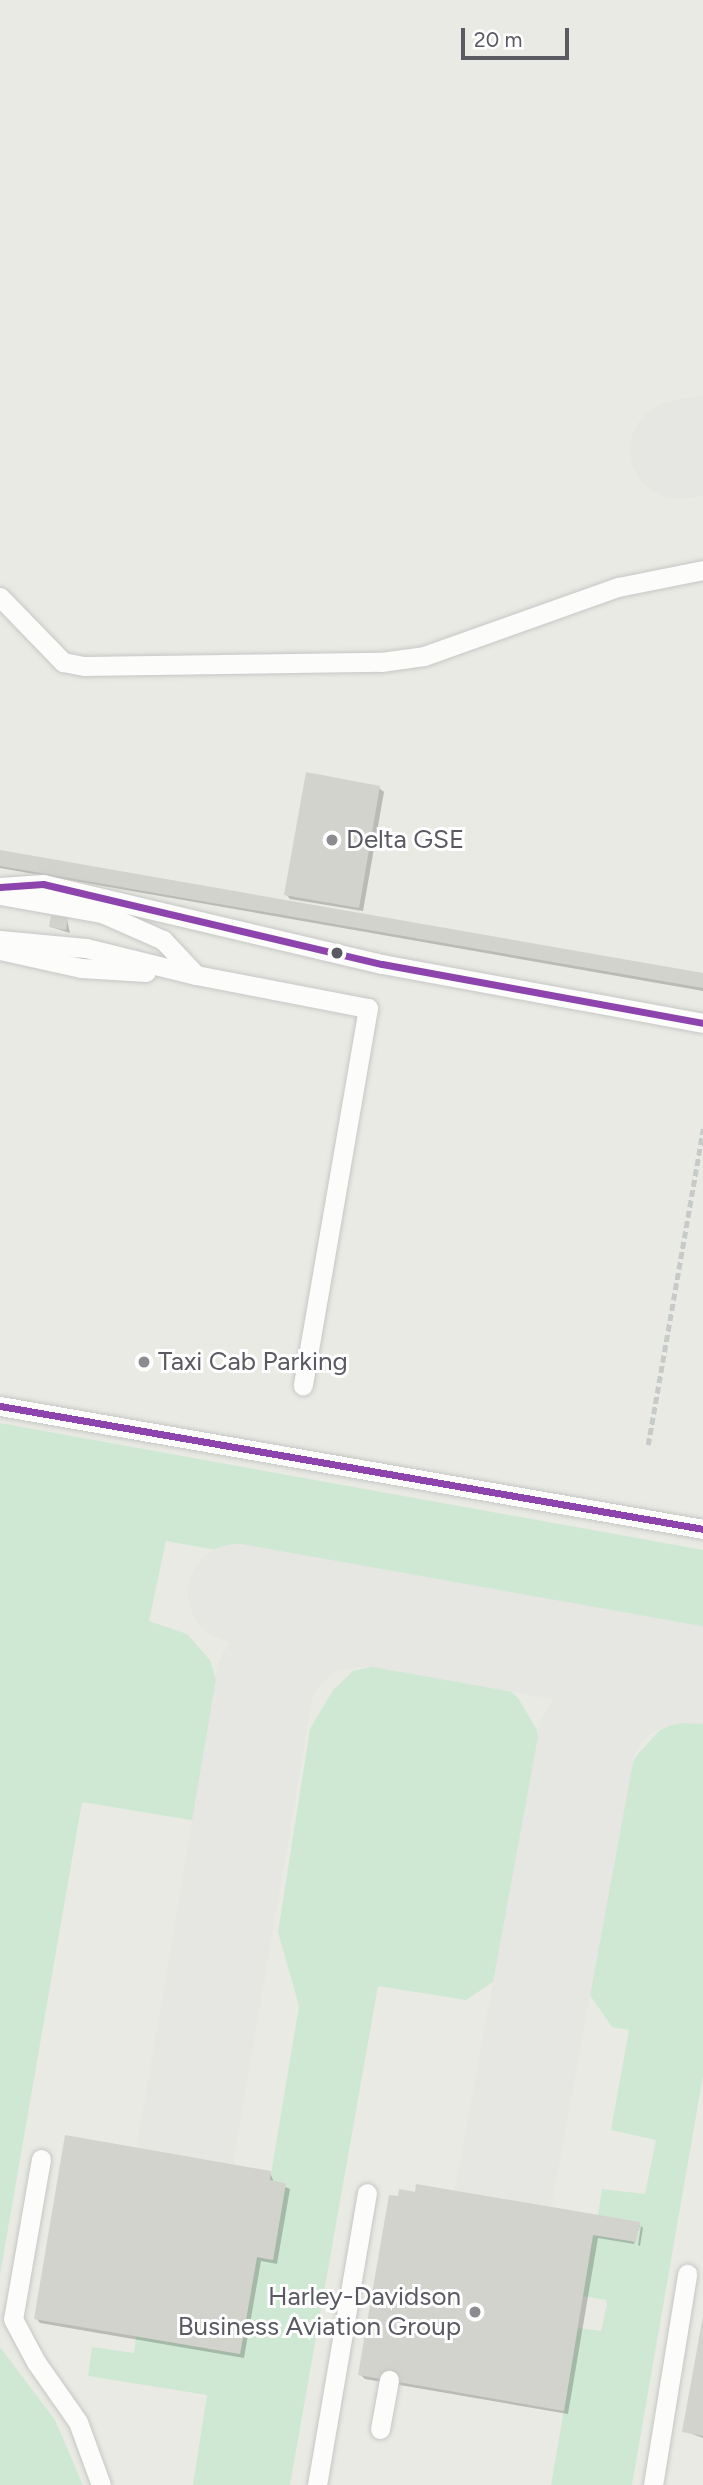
<!DOCTYPE html>
<html>
<head>
<meta charset="utf-8">
<style>
	body { margin:0 }
	#map { position:relative; width:703px; height:2485px; overflow:hidden; background:#e9eae3; font-family:Figtree,sans-serif }
	div>[style] { position:absolute }
	.green>* { inset:0; background:#cfe8d4 }
	.shadow>* { inset:0; background:#0003 }
	.taxiway>* { height:98px; margin:-49px; padding:0 49px; transform-origin:49px; border-radius:49px; background:#e6e6e2 }
	.building>* { inset:0; background:#d3d3ce }
	.path>* { height:4.5px; margin-top:-2.25px; transform-origin:0; background:repeating-linear-gradient(90deg,#c6cbca 0 7px,transparent 0 10.5px) }
	.roads { filter:drop-shadow(0 0 2px #c6c7c6) drop-shadow(0 0 2px #c6c7c6) }
	.lane>* { height:19px; margin:-9.5px; padding:0 9.5px; transform-origin:9.5px; border-radius:9.5px; background:#fcfcfb }
	.bus-1>* { height:7px; margin:-3.5px; padding:0 3.5px; transform-origin:3.5px; border-radius:3.5px; background:#8e44ad }
	.dots>* { width:19px; height:19px; translate:-50% -50%; box-sizing:border-box; border:4px solid #fff; border-radius:50% }
	span { translate:-50% -50%; white-space:nowrap; text-align:center; line-height:1.15; -webkit-text-stroke:6px #fff; paint-order:stroke }
	.poi-label { font-size:26px; color:#595a62 }
	.left { translate:0 -50%; text-align:left }
	.right { translate:-100% -50%; text-align:right }
	.scale { position:absolute; left:461px; top:28px; width:108px; height:32px; box-sizing:border-box; border:4px solid #595a62; border-top:0; padding-left:9px; font-size:21px; line-height:24px; white-space:nowrap; color:#595a62; -webkit-text-stroke:5px #fff; paint-order:stroke }
</style>
</head>
<body>
<div id="map">
	<div class="green">
		<i style="clip-path:polygon(0 1423px,703px 1550px,703px 1636px,166px 1541px,149px 1621px,187px 1634px,210px 1660px,218px 1686px,197px 1821px,82px 1802px,0 2275px)"></i>
		<i style="clip-path:polygon(392px 1662px,500px 1682px,518px 1698px,537px 1730px,541px 1762px,505px 1974px,466px 2000px,378px 1986px,290px 2485px,193px 2485px,207px 2395px,88px 2376px,92px 2347px,134px 2353px,136px 2336px,240px 2354px,257px 2257px,273px 2260px,286px 2183px,270px 2180px,299px 2006px,278px 1932px,310px 1729px,333px 1690px,353px 1671px)"></i>
		<i style="clip-path:polygon(703px 1720px,703px 2076px,632px 2485px,551px 2485px,578px 2328px,601px 2331px,607px 2304px,606px 2300px,583px 2296px,593px 2235px,636px 2242px,640px 2223px,598px 2215px,602px 2189px,645px 2194px,656px 2140px,611px 2130px,629px 2030px,612px 2027px,585px 1988px,624px 1780px,637px 1755px,660px 1730px,677px 1722px)"></i>
		<i style="clip-path:polygon(0 2347px,55px 2420px,83px 2485px,0 2485px)"></i>
	</div>
	<div class="shadow">
		<i style="clip-path:polygon(379px 788px,384px 792px,363px 911px,290px 899px,286px 894px)"></i>
		<i style="clip-path:polygon(0 852px,703px 974px,703px 991px,0 868px)"></i>
		<i style="clip-path:polygon(67px 919px,70px 933px,51px 927px)"></i>
		<i style="clip-path:polygon(270px 2173px,274px 2182px,290px 2189px,277px 2264px,261px 2261px,244px 2358px,40px 2323px,36px 2318px)"></i>
		<i style="clip-path:polygon(391px 2197px,640px 2225px,634px 2244px,598px 2238px,568px 2414px,365px 2379px,360px 2374px)"></i>
		<i style="clip-path:polygon(641px 2226px,643px 2228px,640px 2246px,638px 2245px)"></i>
		<i style="clip-path:polygon(703px 2318px,703px 2438px,684px 2431px)"></i>
	</div>
	<div class="taxiway">
		<i style="left:679px;top:450px;width:25px;rotate:-12deg"></i>
		<i style="left:237px;top:1593px;width:467px;rotate:10.1deg"></i>
		<i style="left:185px;top:2156px;width:485px;rotate:-80.4deg"></i>
		<i style="left:266px;top:1678px;width:31px;rotate:-58deg"></i>
		<i style="left:282px;top:1652px;width:35px;rotate:-39deg"></i>
		<i style="left:309px;top:1630px;width:18px;rotate:-27deg"></i>
		<i style="left:325px;top:1622px;width:43px;rotate:-6.6deg"></i>
		<i style="left:503px;top:2199px;width:469px;rotate:-79.6deg"></i>
		<i style="left:588px;top:1738px;width:31px;rotate:-61deg"></i>
		<i style="left:603px;top:1711px;width:24px;rotate:-45deg"></i>
		<i style="left:620px;top:1694px;width:33px;rotate:-27deg"></i>
		<i style="left:649px;top:1679px;width:36px;rotate:-9deg"></i>
	</div>
	<div class="building">
		<i style="clip-path:polygon(306px 772px,380px 786px,359px 908px,284px 895px)"></i>
		<i style="clip-path:polygon(0 850px,703px 973px,703px 988px,0 866px)"></i>
		<i style="clip-path:polygon(51px 915px,68px 917px,66px 930px,49px 927px)"></i>
		<i style="clip-path:polygon(65px 2135px,271px 2171px,270px 2180px,286px 2183px,273px 2260px,257px 2257px,240px 2354px,34px 2319px)"></i>
		<i style="clip-path:polygon(416px 2184px,640px 2222px,636px 2242px,593px 2235px,564px 2411px,358px 2375px,389px 2195px,398px 2196px,399px 2189px,415px 2192px)"></i>
		<i style="clip-path:polygon(703px 2316px,703px 2436px,682px 2432px)"></i>
	</div>
	<div class="path">
		<i style="left:648px;top:1445px;width:321px;rotate:-80.1deg"></i>
	</div>
	<div class="roads">
		<div class="lane">
			<i style="left:0;top:597px;width:91px;rotate:45.9deg"></i>
			<i style="left:63px;top:662px;width:21px;rotate:11deg"></i>
			<i style="left:84px;top:666px;width:297px;rotate:-0.8deg"></i>
			<i style="left:381px;top:662px;width:43px;rotate:-7.9deg"></i>
			<i style="left:424px;top:656px;width:206px;rotate:-19.6deg"></i>
			<i style="left:618px;top:587px;width:87px;rotate:-11.3deg"></i>
			<i style="left:0;top:887px;width:43px;rotate:-4deg"></i>
			<i style="left:43px;top:884px;width:348px;rotate:13.3deg"></i>
			<i style="left:382px;top:964px;width:326px;rotate:10.4deg"></i>
			<i style="left:0;top:895px;width:104px;rotate:10deg"></i>
			<i style="left:102px;top:913px;width:67px;rotate:23.9deg"></i>
			<i style="left:163px;top:940px;width:48px;rotate:46.7deg"></i>
			<i style="left:0;top:940px;width:86px;rotate:5.3deg"></i>
			<i style="left:86px;top:948px;width:113px;rotate:13.8deg"></i>
			<i style="left:196px;top:975px;width:175px;rotate:10.9deg"></i>
			<i style="left:368px;top:1008px;width:383px;rotate:99.8deg"></i>
			<i style="left:0;top:950px;width:83px;rotate:12.5deg"></i>
			<i style="left:81px;top:968px;width:65px;rotate:3.5deg"></i>
			<i style="left:0;top:1406px;width:714px;rotate:9.92deg"></i>
			<i style="left:41px;top:2159px;width:162px;rotate:99.9deg"></i>
			<i style="left:13px;top:2319px;width:49px;rotate:61.9deg"></i>
			<i style="left:36px;top:2362px;width:73px;rotate:55deg"></i>
			<i style="left:78px;top:2422px;width:67px;rotate:69.9deg"></i>
			<i style="left:380px;top:2429px;width:50px;rotate:-79.6deg"></i>
			<i style="left:317px;top:2485px;width:296px;rotate:-80.3deg"></i>
			<i style="left:653px;top:2485px;width:214px;rotate:-80.8deg"></i>
		</div>
	</div>
	<div class="bus-1">
		<i style="left:0;top:887px;width:43px;rotate:-4deg"></i>
		<i style="left:43px;top:884px;width:348px;rotate:13.3deg"></i>
		<i style="left:382px;top:964px;width:326px;rotate:10.4deg"></i>
		<i style="left:0;top:1406px;width:714px;rotate:9.92deg"></i>
	</div>
	<div class="dots">
		<i style="left:332px;top:840px;background:#8b8c8f"></i>
		<i style="left:337px;top:953px;background:#595a62"></i>
		<i style="left:144px;top:1362px;background:#8b8c8f"></i>
		<i style="left:475px;top:2312px;background:#8b8c8f"></i>
	</div>
	<div class="poi-label">
		<span class="left" style="left:346px;top:840px">Delta GSE</span>
		<span class="left" style="left:158px;top:1362px">Taxi Cab Parking</span>
		<span class="right" style="left:461px;top:2312px">Harley-Davidson<br>Business Aviation Group</span>
	</div>
	<div class="scale">20 m</div>
</div>
</body>
</html>
